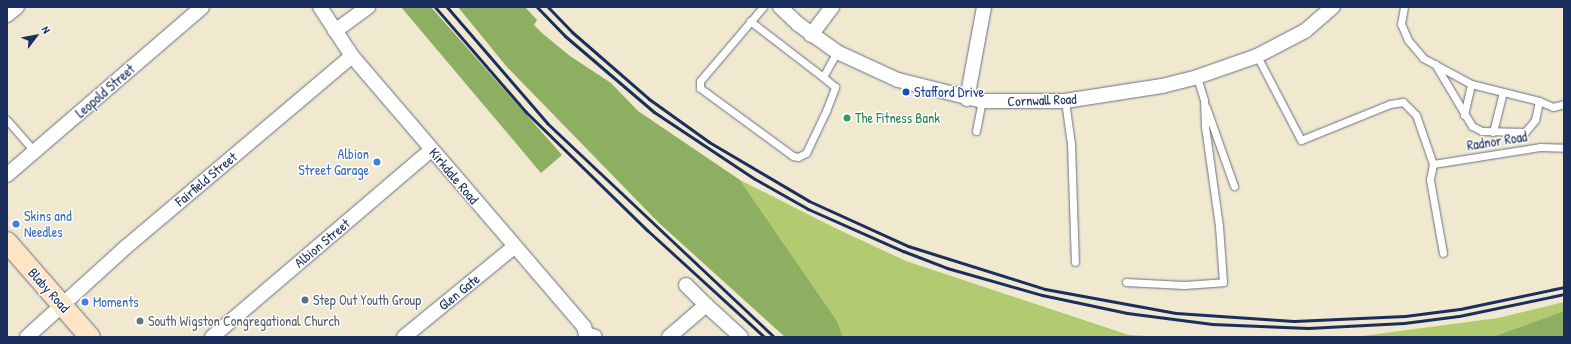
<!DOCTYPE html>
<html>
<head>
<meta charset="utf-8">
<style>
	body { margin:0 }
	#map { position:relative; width:1571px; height:344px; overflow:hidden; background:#f0e8cf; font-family:"Patrick Hand",sans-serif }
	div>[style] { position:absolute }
	.green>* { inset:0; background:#b2cb70 }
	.forest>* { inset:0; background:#8daf62 }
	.roads { filter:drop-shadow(0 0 1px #667086) drop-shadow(0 0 1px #667086) }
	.lane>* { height:7px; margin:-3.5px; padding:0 3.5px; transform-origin:3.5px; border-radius:3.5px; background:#fff }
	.street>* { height:14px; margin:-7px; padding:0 7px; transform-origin:7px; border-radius:7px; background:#fff }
	.secondary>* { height:20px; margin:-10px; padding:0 10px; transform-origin:10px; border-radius:10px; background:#fde5c5 }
	.rail>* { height:3px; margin:-1.5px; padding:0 1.5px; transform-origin:1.5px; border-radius:1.5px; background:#1b2f5e }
	.dots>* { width:11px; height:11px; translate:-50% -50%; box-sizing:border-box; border:2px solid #fff; border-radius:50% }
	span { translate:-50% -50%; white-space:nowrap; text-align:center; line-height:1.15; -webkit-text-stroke:3px #fff; paint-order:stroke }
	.street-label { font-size:14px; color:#1b2f5e }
	.transit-label { font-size:14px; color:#164399 }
	.left { translate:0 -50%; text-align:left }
	.leisure-label { font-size:14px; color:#27864d }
	.shop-label { font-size:14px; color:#366cbe }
	.right { translate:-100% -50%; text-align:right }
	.service-label { font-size:14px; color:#4e5e75 }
	.worship-label { font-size:14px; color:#5b616d }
	.frame { position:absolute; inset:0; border:8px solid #1b2f5e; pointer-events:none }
	.north { position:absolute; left:16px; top:16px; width:40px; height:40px; -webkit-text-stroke:3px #fff; paint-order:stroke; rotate:58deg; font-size:11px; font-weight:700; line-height:16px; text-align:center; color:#1b2f5e }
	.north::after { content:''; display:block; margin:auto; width:14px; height:18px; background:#1b2f5e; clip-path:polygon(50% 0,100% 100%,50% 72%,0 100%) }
</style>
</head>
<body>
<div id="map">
	<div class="green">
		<i style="clip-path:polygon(740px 180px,833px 227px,906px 261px,1129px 335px,1167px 337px,843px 337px,837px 321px)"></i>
		<i style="clip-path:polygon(1564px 302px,1564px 311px,1492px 337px,1355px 337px,1498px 318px)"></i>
	</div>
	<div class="forest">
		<i style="clip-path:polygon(401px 7px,431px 7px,562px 155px,541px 173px)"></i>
		<i style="clip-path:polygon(458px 7px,525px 7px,537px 20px,534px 25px,542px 33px,570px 56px,611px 83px,638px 111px,740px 180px,837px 321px,843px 337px,785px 337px,659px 223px,507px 67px)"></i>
		<i style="clip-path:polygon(1564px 311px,1564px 337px,1492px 337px)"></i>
	</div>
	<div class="roads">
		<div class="lane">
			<i style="left:763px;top:7px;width:97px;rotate:130.4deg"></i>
			<i style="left:700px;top:81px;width:7px;rotate:90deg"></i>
			<i style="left:700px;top:88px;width:115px;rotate:36.2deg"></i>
			<i style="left:793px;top:156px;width:5px;rotate:11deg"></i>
			<i style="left:798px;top:157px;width:9px;rotate:-27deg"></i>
			<i style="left:806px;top:153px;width:47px;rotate:-64.5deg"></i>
			<i style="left:826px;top:111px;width:26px;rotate:-69deg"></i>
			<i style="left:835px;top:87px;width:16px;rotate:-140deg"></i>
			<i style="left:823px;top:77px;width:29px;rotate:-61deg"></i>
			<i style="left:1404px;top:7px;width:17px;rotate:100deg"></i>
			<i style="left:1401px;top:24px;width:17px;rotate:66deg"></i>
			<i style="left:1408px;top:40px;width:23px;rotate:50deg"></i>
			<i style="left:1423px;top:58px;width:55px;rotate:28.4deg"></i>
			<i style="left:1471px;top:84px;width:70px;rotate:14deg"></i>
			<i style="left:1539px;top:101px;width:15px;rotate:23deg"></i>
			<i style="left:1553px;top:107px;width:11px;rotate:-15deg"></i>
			<i style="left:750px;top:21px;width:92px;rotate:37.5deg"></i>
			<i style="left:1257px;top:56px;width:95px;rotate:62.4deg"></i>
			<i style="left:1301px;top:140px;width:96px;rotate:-22deg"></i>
			<i style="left:1390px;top:104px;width:13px;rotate:-9deg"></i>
			<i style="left:1403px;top:102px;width:18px;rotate:45deg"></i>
			<i style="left:1416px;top:115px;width:52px;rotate:70.9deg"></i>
			<i style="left:1433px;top:164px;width:16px;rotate:101deg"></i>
			<i style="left:1430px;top:180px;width:74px;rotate:79.9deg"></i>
			<i style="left:1435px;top:64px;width:72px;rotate:59.2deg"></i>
			<i style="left:1472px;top:126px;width:11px;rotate:27deg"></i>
			<i style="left:1482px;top:131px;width:43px;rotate:1.3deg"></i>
			<i style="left:1525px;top:132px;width:16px;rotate:-50deg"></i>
			<i style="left:1535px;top:120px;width:19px;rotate:-78deg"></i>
			<i style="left:1065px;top:101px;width:43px;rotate:82.1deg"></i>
			<i style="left:1071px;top:144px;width:118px;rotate:88.1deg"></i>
			<i style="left:1206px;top:107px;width:84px;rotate:70.5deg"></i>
			<i style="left:1464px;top:115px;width:32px;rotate:-77deg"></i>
			<i style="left:7px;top:120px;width:43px;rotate:48.8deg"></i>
			<i style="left:976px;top:131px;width:31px;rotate:-79deg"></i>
			<i style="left:1493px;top:132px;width:41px;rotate:-76deg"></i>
			<i style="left:1433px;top:164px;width:108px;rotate:-9deg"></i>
			<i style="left:1540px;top:147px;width:24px;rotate:2deg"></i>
			<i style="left:1126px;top:282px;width:58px;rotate:3deg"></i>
			<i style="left:1184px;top:285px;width:39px;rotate:-4deg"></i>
			<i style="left:1223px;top:282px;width:56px;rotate:-94.1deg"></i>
			<i style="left:1219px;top:226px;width:100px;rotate:-98deg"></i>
			<i style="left:1205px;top:127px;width:27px;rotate:-92deg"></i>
			<i style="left:1204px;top:100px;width:24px;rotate:-107deg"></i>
		</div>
		<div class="street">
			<i style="left:320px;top:7px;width:59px;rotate:56.9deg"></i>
			<i style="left:352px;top:56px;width:357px;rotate:49.4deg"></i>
			<i style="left:584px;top:327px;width:7px;rotate:74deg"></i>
			<i style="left:586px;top:334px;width:9px;rotate:18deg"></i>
			<i style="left:780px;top:7px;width:25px;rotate:43deg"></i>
			<i style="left:798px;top:24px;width:48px;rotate:35.7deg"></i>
			<i style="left:837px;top:52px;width:67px;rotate:24.7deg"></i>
			<i style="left:898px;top:80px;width:87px;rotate:14deg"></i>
			<i style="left:982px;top:101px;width:83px"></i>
			<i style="left:1065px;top:101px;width:98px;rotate:-8.8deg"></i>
			<i style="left:1162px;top:86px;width:36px;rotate:-14deg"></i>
			<i style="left:1197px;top:77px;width:64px;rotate:-19.3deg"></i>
			<i style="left:1257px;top:56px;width:54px;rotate:-27.5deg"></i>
			<i style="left:1305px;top:31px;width:37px;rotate:-41deg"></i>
			<i style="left:7px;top:15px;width:13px;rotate:-39deg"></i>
			<i style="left:335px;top:31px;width:41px;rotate:-36deg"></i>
			<i style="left:811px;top:35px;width:35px;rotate:-53deg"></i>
			<i style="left:967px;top:99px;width:94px;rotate:-79.5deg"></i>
			<i style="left:7px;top:175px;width:257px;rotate:-40.7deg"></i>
			<i style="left:686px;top:285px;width:28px;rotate:45deg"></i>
			<i style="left:27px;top:337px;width:134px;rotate:-42.3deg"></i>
			<i style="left:126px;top:247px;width:296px;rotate:-40.2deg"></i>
			<i style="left:212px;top:337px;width:288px;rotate:-40.5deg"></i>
			<i style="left:404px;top:337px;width:142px;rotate:-39.3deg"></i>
			<i style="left:669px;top:337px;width:49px;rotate:-40.9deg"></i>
			<i style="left:706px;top:305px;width:47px;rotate:42.4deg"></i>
		</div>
		<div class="secondary">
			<i style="left:7px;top:242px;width:126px;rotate:48.9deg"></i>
		</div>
	</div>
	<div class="rail">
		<i style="left:435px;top:7px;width:139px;rotate:49.1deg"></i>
		<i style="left:526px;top:112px;width:169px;rotate:44.3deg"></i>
		<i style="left:647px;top:230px;width:159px;rotate:42.4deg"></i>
		<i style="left:447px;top:7px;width:153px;rotate:49.2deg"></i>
		<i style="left:547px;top:123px;width:312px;rotate:43.3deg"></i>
		<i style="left:537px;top:7px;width:40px;rotate:46deg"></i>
		<i style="left:565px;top:36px;width:117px;rotate:40.5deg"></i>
		<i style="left:654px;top:112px;width:121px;rotate:33.6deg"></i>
		<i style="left:755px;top:179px;width:61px;rotate:29.5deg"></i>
		<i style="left:808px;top:209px;width:104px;rotate:23.9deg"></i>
		<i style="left:903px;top:251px;width:47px;rotate:21.1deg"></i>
		<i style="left:947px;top:268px;width:99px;rotate:15.9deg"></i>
		<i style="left:1042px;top:295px;width:87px;rotate:12deg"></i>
		<i style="left:1127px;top:313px;width:86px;rotate:7.4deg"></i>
		<i style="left:1212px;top:324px;width:96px;rotate:2.4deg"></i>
		<i style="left:1308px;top:328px;width:96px;rotate:-3deg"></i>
		<i style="left:1404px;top:323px;width:55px;rotate:-7.3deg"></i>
		<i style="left:1459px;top:316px;width:107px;rotate:-11.8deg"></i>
		<i style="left:548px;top:7px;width:35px;rotate:46deg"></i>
		<i style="left:572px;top:32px;width:102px;rotate:41deg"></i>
		<i style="left:649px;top:99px;width:74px;rotate:35.6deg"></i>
		<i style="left:709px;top:142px;width:116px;rotate:30.5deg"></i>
		<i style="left:809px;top:201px;width:109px;rotate:24.4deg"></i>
		<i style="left:908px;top:246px;width:144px;rotate:17.4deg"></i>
		<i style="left:1045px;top:289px;width:133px;rotate:10.4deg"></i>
		<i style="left:1176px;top:313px;width:118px;rotate:3.9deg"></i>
		<i style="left:1294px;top:321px;width:111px;rotate:-2.6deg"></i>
		<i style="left:1405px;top:316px;width:55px;rotate:-7.3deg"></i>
		<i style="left:1460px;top:309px;width:106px;rotate:-11.9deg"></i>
	</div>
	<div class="dots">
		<i style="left:906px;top:92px;background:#1a4fb4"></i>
		<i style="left:847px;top:118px;background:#2e9e5b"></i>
		<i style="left:377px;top:162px;background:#3f7fe0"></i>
		<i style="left:16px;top:224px;background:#3f7fe0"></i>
		<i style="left:305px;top:300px;background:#5c6f8a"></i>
		<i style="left:85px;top:302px;background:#3f7fe0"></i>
		<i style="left:140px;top:321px;background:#6b7280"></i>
	</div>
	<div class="street-label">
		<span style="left:105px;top:91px;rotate:-41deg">Leopold Street</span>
		<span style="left:1042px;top:100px;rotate:-2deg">Cornwall Road</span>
		<span style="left:1497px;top:141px;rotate:-9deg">Radnor Road</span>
		<span style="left:454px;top:176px;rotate:50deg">Kirkdale Road</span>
		<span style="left:206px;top:179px;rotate:-40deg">Fairfield Street</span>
		<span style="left:322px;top:243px;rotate:-40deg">Albion Street</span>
		<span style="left:49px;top:290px;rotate:48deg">Blaby Road</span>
		<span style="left:459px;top:292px;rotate:-39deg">Glen Gate</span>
	</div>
	<div class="transit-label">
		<span class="left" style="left:914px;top:92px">Stafford Drive</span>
	</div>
	<div class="leisure-label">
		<span class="left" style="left:855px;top:118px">The Fitness Bank</span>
	</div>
	<div class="shop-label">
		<span class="right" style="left:369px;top:162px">Albion<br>Street Garage</span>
		<span class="left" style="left:24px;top:224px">Skins and<br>Needles</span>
		<span class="left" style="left:93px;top:302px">Moments</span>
	</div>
	<div class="service-label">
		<span class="left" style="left:313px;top:300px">Step Out Youth Group</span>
	</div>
	<div class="worship-label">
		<span class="left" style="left:148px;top:321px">South Wigston Congregational Church</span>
	</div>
	<div class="frame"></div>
	<div class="north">N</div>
</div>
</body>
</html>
